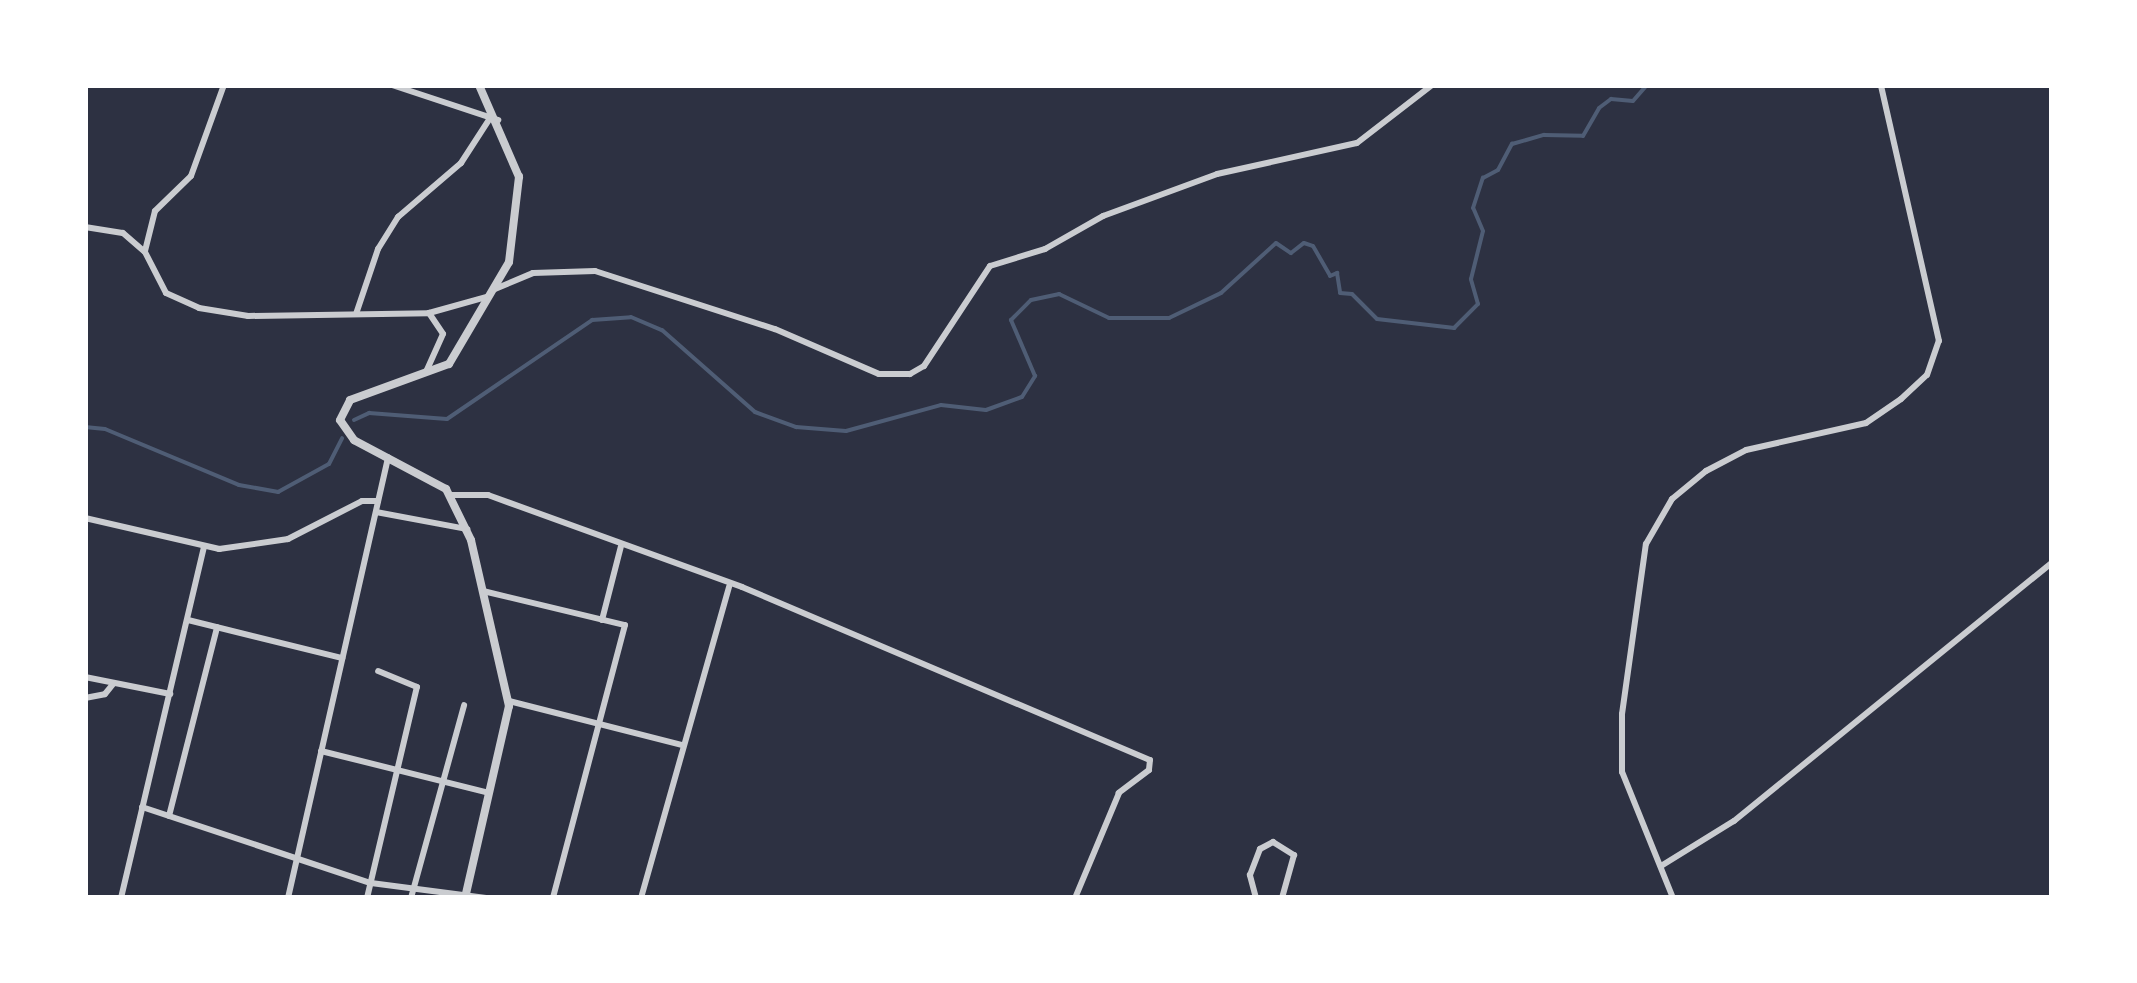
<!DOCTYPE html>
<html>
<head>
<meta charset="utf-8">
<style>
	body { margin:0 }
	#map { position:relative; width:2137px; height:983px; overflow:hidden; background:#2d3142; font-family:"Libre Baskerville",serif }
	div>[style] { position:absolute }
	.stream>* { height:4px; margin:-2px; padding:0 2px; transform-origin:2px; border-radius:2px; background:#4f5d75 }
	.minor>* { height:6px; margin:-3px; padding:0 3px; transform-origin:3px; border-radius:3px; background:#caccd0 }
	.tertiary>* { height:8px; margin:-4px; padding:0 4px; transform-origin:4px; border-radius:4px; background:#caccd0 }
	span { translate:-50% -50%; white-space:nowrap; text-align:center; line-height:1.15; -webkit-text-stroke:8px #fff; paint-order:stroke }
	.frame { position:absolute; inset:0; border:88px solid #fff; pointer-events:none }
</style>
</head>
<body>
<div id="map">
	<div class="stream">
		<i style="left:354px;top:420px;width:17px;rotate:-25deg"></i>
		<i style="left:369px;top:413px;width:78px;rotate:4.4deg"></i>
		<i style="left:447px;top:419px;width:176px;rotate:-34.3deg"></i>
		<i style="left:592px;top:320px;width:39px;rotate:-4deg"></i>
		<i style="left:631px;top:317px;width:34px;rotate:23deg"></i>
		<i style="left:662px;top:330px;width:124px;rotate:41.4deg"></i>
		<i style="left:755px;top:412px;width:44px;rotate:20.1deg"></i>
		<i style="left:796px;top:427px;width:50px;rotate:4.6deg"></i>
		<i style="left:846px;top:431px;width:98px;rotate:-15.3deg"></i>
		<i style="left:941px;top:405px;width:45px;rotate:6.3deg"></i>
		<i style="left:986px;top:410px;width:38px;rotate:-20deg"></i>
		<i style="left:1022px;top:397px;width:25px;rotate:-58deg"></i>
		<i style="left:1035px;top:376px;width:61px;rotate:-113.2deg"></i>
		<i style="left:1011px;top:320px;width:28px;rotate:-45deg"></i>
		<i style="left:1031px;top:300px;width:29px;rotate:-12deg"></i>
		<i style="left:1059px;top:294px;width:55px;rotate:25.6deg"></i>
		<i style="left:1109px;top:318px;width:60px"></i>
		<i style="left:1169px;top:318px;width:58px;rotate:-25.7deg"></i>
		<i style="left:1221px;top:293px;width:74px;rotate:-42.3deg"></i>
		<i style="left:1276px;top:243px;width:18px;rotate:34deg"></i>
		<i style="left:1291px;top:253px;width:16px;rotate:-38deg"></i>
		<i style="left:1304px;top:243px;width:9px;rotate:18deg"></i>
		<i style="left:1313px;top:246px;width:34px;rotate:60deg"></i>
		<i style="left:1330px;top:276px;width:8px;rotate:-23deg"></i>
		<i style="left:1337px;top:273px;width:20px;rotate:81deg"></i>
		<i style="left:1340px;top:293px;width:12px;rotate:5deg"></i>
		<i style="left:1352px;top:294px;width:35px;rotate:45deg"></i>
		<i style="left:1377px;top:319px;width:78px;rotate:6.7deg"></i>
		<i style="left:1454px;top:328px;width:34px;rotate:-45deg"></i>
		<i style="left:1478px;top:304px;width:26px;rotate:-106deg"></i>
		<i style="left:1471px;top:279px;width:49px;rotate:-76deg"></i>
		<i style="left:1483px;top:231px;width:25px;rotate:-113deg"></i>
		<i style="left:1473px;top:208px;width:32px;rotate:-72deg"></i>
		<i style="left:1483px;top:178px;width:17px;rotate:-28deg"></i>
		<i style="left:1498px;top:170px;width:30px;rotate:-62deg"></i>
		<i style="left:1512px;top:144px;width:33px;rotate:-16deg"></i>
		<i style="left:1544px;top:135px;width:39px;rotate:1deg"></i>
		<i style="left:1583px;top:136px;width:32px;rotate:-60deg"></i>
		<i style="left:1599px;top:108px;width:15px;rotate:-37deg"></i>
		<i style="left:1611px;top:99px;width:22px;rotate:5deg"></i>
		<i style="left:1633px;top:101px;width:21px;rotate:-49deg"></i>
		<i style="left:85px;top:427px;width:20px;rotate:6deg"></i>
		<i style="left:105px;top:429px;width:145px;rotate:22.7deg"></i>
		<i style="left:239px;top:485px;width:40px;rotate:10deg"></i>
		<i style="left:278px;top:492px;width:58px;rotate:-28.8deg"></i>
		<i style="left:329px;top:464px;width:29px;rotate:-63deg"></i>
	</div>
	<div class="minor">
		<i style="left:392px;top:85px;width:112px;rotate:18.3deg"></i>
		<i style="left:85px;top:227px;width:38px;rotate:9deg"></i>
		<i style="left:123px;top:233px;width:29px;rotate:41deg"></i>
		<i style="left:145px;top:252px;width:46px;rotate:62.9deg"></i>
		<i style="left:166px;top:293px;width:36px;rotate:24deg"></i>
		<i style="left:199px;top:308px;width:50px;rotate:9.3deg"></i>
		<i style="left:248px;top:316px;width:181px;rotate:-0.9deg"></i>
		<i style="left:429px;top:313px;width:25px;rotate:56deg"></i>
		<i style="left:443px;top:334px;width:42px;rotate:114.1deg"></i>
		<i style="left:145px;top:251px;width:41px;rotate:-76deg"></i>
		<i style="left:155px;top:211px;width:50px;rotate:-44.2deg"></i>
		<i style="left:191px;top:176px;width:97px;rotate:-70.1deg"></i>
		<i style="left:495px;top:289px;width:41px;rotate:-22.8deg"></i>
		<i style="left:533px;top:273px;width:62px;rotate:-1.8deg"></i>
		<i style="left:595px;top:271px;width:189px;rotate:17.9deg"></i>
		<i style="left:775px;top:329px;width:113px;rotate:23.4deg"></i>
		<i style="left:879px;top:374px;width:31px"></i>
		<i style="left:910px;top:374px;width:16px;rotate:-30deg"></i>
		<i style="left:924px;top:366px;width:120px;rotate:-56.6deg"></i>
		<i style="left:990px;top:266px;width:58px;rotate:-17.2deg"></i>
		<i style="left:1045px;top:249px;width:67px;rotate:-29.6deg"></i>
		<i style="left:1103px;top:216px;width:121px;rotate:-20.2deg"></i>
		<i style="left:1217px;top:174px;width:143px;rotate:-12.5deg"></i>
		<i style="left:1357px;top:143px;width:95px;rotate:-37.7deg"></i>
		<i style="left:429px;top:313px;width:59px;rotate:-15.7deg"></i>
		<i style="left:356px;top:314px;width:69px;rotate:-71.3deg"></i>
		<i style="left:378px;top:249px;width:38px;rotate:-58deg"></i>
		<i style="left:398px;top:217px;width:83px;rotate:-40.6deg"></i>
		<i style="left:461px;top:163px;width:57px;rotate:-57.1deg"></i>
		<i style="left:452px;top:495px;width:36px"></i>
		<i style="left:488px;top:495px;width:270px;rotate:19.9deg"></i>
		<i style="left:742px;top:587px;width:443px;rotate:23deg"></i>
		<i style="left:1150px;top:760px;width:10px;rotate:96deg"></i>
		<i style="left:1149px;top:770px;width:38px;rotate:143deg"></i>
		<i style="left:1119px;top:793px;width:114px;rotate:112.7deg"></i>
		<i style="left:376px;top:512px;width:93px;rotate:10.6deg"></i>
		<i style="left:85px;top:518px;width:138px;rotate:13deg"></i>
		<i style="left:219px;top:549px;width:70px;rotate:-8.2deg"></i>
		<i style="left:288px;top:539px;width:83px;rotate:-27.2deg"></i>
		<i style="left:362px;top:501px;width:16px"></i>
		<i style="left:483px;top:591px;width:146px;rotate:13.5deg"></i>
		<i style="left:625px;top:625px;width:282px;rotate:104.8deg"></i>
		<i style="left:188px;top:620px;width:159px;rotate:13.9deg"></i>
		<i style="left:602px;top:620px;width:76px;rotate:-75.6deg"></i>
		<i style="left:85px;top:677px;width:87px;rotate:11.3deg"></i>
		<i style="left:85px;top:698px;width:20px;rotate:-11deg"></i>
		<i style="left:105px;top:694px;width:13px;rotate:-51deg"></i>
		<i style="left:509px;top:701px;width:179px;rotate:14.3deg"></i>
		<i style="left:321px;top:751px;width:173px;rotate:14deg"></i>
		<i style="left:142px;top:807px;width:241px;rotate:18.4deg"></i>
		<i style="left:371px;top:883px;width:116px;rotate:7.4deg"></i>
		<i style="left:169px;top:816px;width:195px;rotate:-75.7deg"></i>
		<i style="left:1661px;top:866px;width:86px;rotate:-31.7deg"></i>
		<i style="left:1734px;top:821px;width:409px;rotate:-39.1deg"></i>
		<i style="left:121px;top:898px;width:361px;rotate:-76.7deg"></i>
		<i style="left:288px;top:898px;width:452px;rotate:-77.2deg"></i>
		<i style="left:367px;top:898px;width:217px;rotate:-76.7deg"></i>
		<i style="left:417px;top:687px;width:42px;rotate:-157.7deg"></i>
		<i style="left:411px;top:898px;width:200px;rotate:-74.6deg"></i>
		<i style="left:641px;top:898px;width:324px;rotate:-74.2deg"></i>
		<i style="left:1256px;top:898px;width:24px;rotate:-105deg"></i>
		<i style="left:1250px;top:875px;width:28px;rotate:-69deg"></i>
		<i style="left:1260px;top:849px;width:15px;rotate:-28deg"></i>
		<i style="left:1273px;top:842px;width:25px;rotate:32deg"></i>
		<i style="left:1294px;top:855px;width:45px;rotate:105.6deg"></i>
		<i style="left:1673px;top:898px;width:136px;rotate:-112deg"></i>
		<i style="left:1622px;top:772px;width:58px;rotate:-90deg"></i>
		<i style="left:1622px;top:714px;width:172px;rotate:-82deg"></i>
		<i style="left:1646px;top:544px;width:52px;rotate:-60deg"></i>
		<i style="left:1672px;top:499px;width:44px;rotate:-39.5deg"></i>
		<i style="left:1706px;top:471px;width:45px;rotate:-27.7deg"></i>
		<i style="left:1746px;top:450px;width:123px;rotate:-12.7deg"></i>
		<i style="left:1866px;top:423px;width:42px;rotate:-34.4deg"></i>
		<i style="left:1901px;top:399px;width:35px;rotate:-43deg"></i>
		<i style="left:1927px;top:375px;width:36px;rotate:-71deg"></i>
		<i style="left:1939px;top:341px;width:262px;rotate:-102.8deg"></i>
	</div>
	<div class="tertiary">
		<i style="left:465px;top:898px;width:197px;rotate:-77.1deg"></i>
		<i style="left:509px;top:706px;width:170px;rotate:-102.9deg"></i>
		<i style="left:471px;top:540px;width:57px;rotate:-116.1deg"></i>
		<i style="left:446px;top:489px;width:104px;rotate:-152deg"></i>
		<i style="left:354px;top:440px;width:24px;rotate:-125deg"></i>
		<i style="left:340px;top:420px;width:22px;rotate:-63deg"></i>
		<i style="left:350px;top:400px;width:105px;rotate:-20deg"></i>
		<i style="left:449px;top:364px;width:118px;rotate:-59.5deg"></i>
		<i style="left:509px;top:262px;width:86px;rotate:-83.3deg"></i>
		<i style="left:519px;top:177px;width:100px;rotate:-113.5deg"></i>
	</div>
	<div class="frame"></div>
</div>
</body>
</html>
